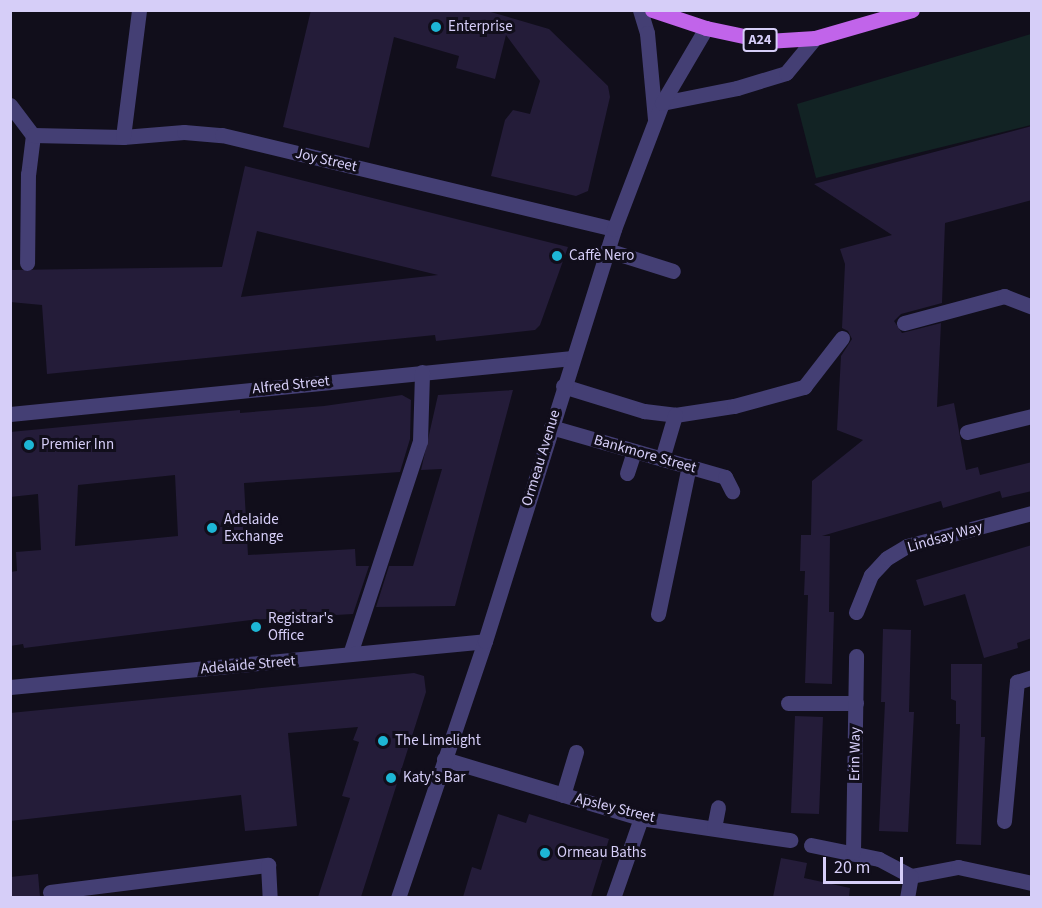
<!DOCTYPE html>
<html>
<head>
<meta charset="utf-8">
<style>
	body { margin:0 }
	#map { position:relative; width:1042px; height:908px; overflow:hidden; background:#110e1b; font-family:"Source Sans 3",sans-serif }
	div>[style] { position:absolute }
	.green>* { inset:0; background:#122324 }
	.building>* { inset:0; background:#241c39 }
	.minor>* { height:15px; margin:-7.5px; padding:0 7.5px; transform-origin:7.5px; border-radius:7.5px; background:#443f74 }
	.major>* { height:15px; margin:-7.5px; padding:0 7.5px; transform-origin:7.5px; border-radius:7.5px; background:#c164ea }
	.dots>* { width:16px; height:16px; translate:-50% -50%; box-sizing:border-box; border:3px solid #110e1b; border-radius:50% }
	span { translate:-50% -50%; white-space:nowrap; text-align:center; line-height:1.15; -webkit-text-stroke:6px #110e1b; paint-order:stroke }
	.shield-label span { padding:2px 4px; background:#110e1b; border:2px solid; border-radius:4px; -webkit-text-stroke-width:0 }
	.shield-label { font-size:14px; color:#d6cef8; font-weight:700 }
	.poi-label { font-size:15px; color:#d6cef8 }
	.left { translate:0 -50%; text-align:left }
	.street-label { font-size:15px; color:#d6cef8 }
	.frame { position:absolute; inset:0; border:12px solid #d6cef8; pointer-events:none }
	.scale { position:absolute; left:823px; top:857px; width:80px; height:27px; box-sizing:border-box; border:3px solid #d6cef8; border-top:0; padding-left:8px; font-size:18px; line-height:21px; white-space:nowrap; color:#d6cef8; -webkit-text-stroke:4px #110e1b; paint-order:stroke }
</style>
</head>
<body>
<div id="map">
	<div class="green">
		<i style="clip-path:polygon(1031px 34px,1031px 125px,816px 178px,797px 104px)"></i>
	</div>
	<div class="building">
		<i style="clip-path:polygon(311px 10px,484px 10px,549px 29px,608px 86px,610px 97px,588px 191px,576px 196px,491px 176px,505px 120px,513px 110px,530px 114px,540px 81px,506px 35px,495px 79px,456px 68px,459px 56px,394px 37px,369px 148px,283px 127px)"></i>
		<i style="clip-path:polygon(1032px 126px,1032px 200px,945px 223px,942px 303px,901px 314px,894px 321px,902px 333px,941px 323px,937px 407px,954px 403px,966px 470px,978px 467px,980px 475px,1032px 462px,1032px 491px,1002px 498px,1000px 491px,943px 508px,941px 501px,822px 536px,830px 536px,829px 612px,834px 612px,832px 684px,805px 683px,808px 595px,804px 595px,805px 571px,800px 571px,801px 535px,811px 535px,812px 481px,863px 440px,837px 430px,841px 356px,852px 339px,848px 331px,842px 328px,845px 264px,840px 249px,892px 235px,814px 184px)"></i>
		<i style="clip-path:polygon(evenodd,245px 166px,568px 247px,540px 325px,535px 330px,436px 341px,435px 335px,47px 374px,42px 305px,10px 302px,10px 270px,222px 267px,245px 166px,257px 231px,438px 275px,241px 297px,257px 231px)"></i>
		<i style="clip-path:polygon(513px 390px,455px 606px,376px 607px,389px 566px,413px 566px,442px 469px,421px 470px,438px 395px)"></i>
		<i style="clip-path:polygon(evenodd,402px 395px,411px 400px,410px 439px,400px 472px,244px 483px,248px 555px,355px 549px,356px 566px,369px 566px,353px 614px,251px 620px,24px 648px,23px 644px,10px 646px,10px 572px,17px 571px,16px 552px,41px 550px,38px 494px,10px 497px,10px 432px,240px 410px,240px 413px,324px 406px,402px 395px,175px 475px,178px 536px,75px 546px,78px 485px,175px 475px)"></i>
		<i style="clip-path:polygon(1032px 545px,1032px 638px,1017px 643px,1018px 648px,984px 658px,965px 594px,924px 606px,916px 580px)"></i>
		<i style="clip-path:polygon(883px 629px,911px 630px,909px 712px,914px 712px,908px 832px,879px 831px,885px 702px,881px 702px)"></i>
		<i style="clip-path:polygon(951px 664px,982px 664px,981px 737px,985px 737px,981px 845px,956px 844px,960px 724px,956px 724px,956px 701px,951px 699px)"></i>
		<i style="clip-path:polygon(414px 673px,424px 676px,426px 692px,361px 897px,318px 897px,350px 798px,342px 796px,359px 742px,353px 740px,358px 727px,288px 733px,297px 826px,245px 831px,241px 795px,10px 821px,10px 713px)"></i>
		<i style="clip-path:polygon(795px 716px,823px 717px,819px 814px,791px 813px)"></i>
		<i style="clip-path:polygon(498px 814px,526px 823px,529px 814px,609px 839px,591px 897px,463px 897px,472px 867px,481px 870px)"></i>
		<i style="clip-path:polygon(781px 858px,807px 863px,804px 878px,850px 888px,849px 897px,773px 897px)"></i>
		<i style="clip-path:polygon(38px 874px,40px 897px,10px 897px,10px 877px)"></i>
	</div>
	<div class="minor">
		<i style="left:640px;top:10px;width:24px;rotate:73deg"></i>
		<i style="left:647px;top:33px;width:87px;rotate:84.7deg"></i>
		<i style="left:662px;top:103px;width:76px;rotate:-11.3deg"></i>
		<i style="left:737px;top:88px;width:51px;rotate:-17deg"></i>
		<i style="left:786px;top:73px;width:45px;rotate:-50.4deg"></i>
		<i style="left:10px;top:105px;width:38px;rotate:53deg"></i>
		<i style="left:33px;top:135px;width:39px;rotate:97deg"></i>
		<i style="left:28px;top:174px;width:89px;rotate:90.6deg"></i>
		<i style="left:33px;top:135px;width:90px;rotate:1.3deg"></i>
		<i style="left:123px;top:137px;width:61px;rotate:-4.7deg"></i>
		<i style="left:184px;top:132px;width:38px;rotate:5deg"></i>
		<i style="left:222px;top:135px;width:403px;rotate:13.5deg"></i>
		<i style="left:123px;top:137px;width:128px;rotate:-82.8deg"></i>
		<i style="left:607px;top:250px;width:69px;rotate:17.7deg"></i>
		<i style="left:904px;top:323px;width:104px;rotate:-15.1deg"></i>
		<i style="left:1004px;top:296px;width:30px;rotate:21deg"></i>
		<i style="left:563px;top:386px;width:85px;rotate:17.2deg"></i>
		<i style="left:644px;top:411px;width:31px;rotate:7deg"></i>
		<i style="left:675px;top:415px;width:60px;rotate:-8.7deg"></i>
		<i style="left:734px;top:406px;width:73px;rotate:-15.2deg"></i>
		<i style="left:804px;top:387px;width:62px;rotate:-52.2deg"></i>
		<i style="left:10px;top:414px;width:565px;rotate:-5.69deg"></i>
		<i style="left:551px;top:427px;width:181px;rotate:16deg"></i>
		<i style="left:725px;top:477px;width:16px;rotate:63deg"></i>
		<i style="left:967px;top:432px;width:67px;rotate:-13.8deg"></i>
		<i style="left:662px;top:459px;width:46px;rotate:-73.5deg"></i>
		<i style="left:627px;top:473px;width:23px;rotate:-72deg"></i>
		<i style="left:856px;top:612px;width:40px;rotate:-68deg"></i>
		<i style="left:871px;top:575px;width:23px;rotate:-47deg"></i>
		<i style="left:887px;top:558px;width:23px;rotate:-31deg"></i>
		<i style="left:907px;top:546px;width:129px;rotate:-14.8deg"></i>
		<i style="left:658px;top:614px;width:151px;rotate:-78.2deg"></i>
		<i style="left:350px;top:654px;width:224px;rotate:-71.8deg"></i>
		<i style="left:420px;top:441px;width:69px;rotate:-88.3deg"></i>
		<i style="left:10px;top:687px;width:477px;rotate:-5.5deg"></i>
		<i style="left:788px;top:703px;width:68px"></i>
		<i style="left:444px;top:759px;width:206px;rotate:16.7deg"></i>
		<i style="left:641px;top:818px;width:151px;rotate:8.4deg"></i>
		<i style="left:563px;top:795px;width:45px;rotate:-73.2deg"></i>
		<i style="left:1004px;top:821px;width:140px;rotate:-84.7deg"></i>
		<i style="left:1017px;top:682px;width:16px;rotate:-18deg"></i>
		<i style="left:714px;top:828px;width:21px;rotate:-79deg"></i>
		<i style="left:811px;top:845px;width:69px;rotate:11.6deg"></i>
		<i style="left:879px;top:859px;width:36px;rotate:28deg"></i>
		<i style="left:911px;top:876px;width:48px;rotate:-10.8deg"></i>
		<i style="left:958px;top:867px;width:76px;rotate:12.2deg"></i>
		<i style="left:853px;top:852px;width:196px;rotate:-89.1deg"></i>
		<i style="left:50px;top:892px;width:220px;rotate:-7.1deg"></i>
		<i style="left:268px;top:865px;width:33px;rotate:87deg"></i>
		<i style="left:398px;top:898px;width:271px;rotate:-71.3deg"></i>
		<i style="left:485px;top:641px;width:432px;rotate:-72.6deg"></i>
		<i style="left:614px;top:229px;width:135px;rotate:-69.1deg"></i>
		<i style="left:662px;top:103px;width:87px;rotate:-59.6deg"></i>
		<i style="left:613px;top:898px;width:85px;rotate:-70.7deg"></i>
		<i style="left:907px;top:898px;width:22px;rotate:-80deg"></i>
	</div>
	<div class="major">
		<i style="left:652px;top:10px;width:57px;rotate:18.4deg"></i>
		<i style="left:706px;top:28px;width:62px;rotate:12deg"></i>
		<i style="left:767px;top:41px;width:48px;rotate:-3.6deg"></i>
		<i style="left:815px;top:38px;width:101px;rotate:-16.1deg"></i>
	</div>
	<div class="dots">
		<i style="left:436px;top:27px;background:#1db6d5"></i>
		<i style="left:557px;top:256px;background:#1db6d5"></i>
		<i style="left:29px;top:445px;background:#1db6d5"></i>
		<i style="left:212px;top:528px;background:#1db6d5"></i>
		<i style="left:256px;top:627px;background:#1db6d5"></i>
		<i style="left:383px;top:741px;background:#1db6d5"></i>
		<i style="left:391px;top:778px;background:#1db6d5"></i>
		<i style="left:545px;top:853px;background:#1db6d5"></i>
	</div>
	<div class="shield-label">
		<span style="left:760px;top:40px">A24</span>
	</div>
	<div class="poi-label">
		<span class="left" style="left:448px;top:27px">Enterprise</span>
		<span class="left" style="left:569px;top:256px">Caffè Nero</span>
		<span class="left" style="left:41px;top:445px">Premier Inn</span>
		<span class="left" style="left:224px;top:528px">Adelaide<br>Exchange</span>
		<span class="left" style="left:268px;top:627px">Registrar's<br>Office</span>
		<span class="left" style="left:395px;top:741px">The Limelight</span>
		<span class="left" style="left:403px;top:778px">Katy's Bar</span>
		<span class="left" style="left:557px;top:853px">Ormeau Baths</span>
	</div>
	<div class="street-label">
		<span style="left:326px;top:160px;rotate:13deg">Joy Street</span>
		<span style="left:291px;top:385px;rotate:-6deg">Alfred Street</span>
		<span style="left:645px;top:454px;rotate:16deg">Bankmore Street</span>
		<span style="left:541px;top:458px;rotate:-73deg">Ormeau Avenue</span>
		<span style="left:945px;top:537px;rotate:-16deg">Lindsay Way</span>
		<span style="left:248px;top:665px;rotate:-5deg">Adelaide Street</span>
		<span style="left:855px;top:754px;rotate:-89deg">Erin Way</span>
		<span style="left:615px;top:808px;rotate:14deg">Apsley Street</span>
	</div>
	<div class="frame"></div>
	<div class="scale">20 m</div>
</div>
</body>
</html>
